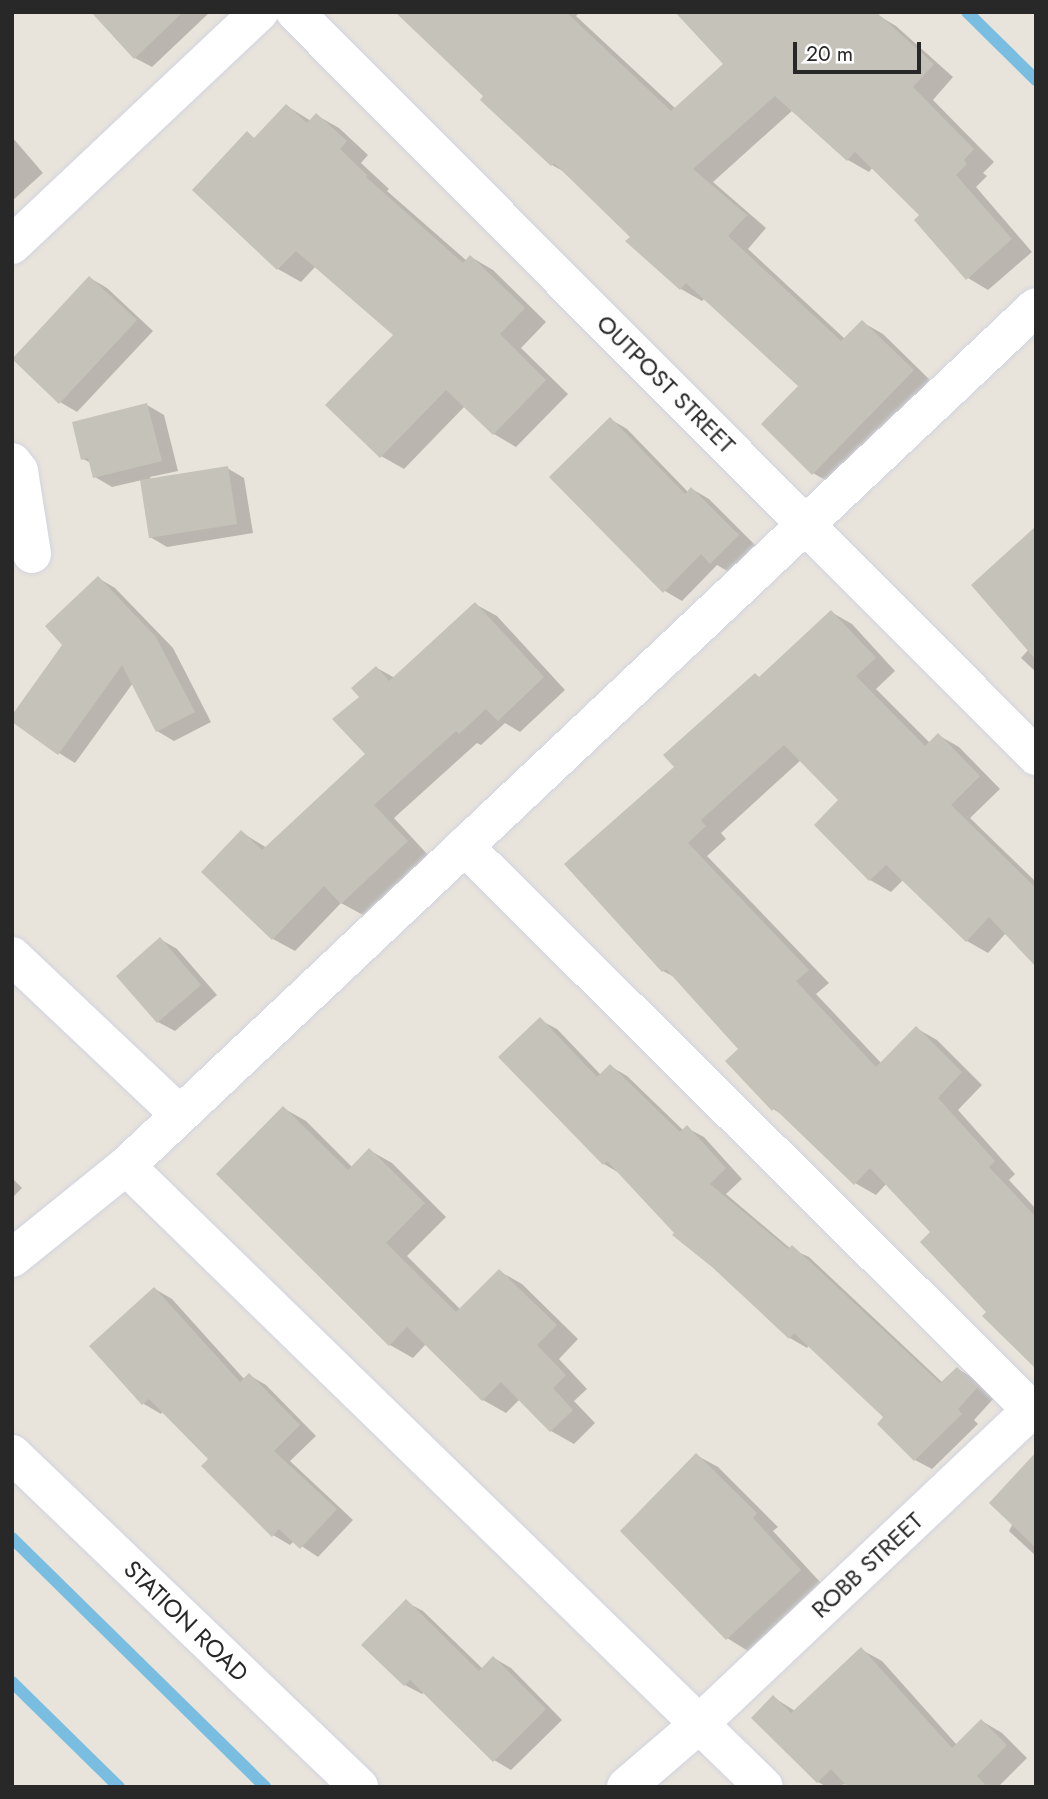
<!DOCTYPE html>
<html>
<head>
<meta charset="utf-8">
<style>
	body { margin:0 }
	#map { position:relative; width:1048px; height:1799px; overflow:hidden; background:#e9e4db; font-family:Jost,sans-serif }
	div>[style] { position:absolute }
	.shadow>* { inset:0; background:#0003 }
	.stream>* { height:12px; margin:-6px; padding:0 6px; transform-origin:6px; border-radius:6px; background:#79bee1 }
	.building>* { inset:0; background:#c5c2ba }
	.roads { filter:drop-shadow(0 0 2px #d1d3e0) drop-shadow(0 0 2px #d1d3e0) }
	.minor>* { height:38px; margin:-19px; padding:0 19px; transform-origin:19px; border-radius:19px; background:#fff }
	span { translate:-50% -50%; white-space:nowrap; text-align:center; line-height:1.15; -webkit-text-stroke:6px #fff; paint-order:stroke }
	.street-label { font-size:24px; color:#282828 }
	.frame { position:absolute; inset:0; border:14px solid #282828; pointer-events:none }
	.scale { position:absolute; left:793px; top:42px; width:128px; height:32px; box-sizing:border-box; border:4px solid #282828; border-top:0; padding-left:9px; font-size:21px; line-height:24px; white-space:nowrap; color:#282828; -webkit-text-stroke:5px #fff; paint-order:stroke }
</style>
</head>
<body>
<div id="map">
	<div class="shadow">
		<i style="clip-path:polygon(93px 12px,210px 12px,152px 67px,135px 58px)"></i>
		<i style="clip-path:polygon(413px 12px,580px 12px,576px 16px,676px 109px,876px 14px,896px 26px,953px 77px,933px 100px,994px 162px,983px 173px,987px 176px,976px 187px,1032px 252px,988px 290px,968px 278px,922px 215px,873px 167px,869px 172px,848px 160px,793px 110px,713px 182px,766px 228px,748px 249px,845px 339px,862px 322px,883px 334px,933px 383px,834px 485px,813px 473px,800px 386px,705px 298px,702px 301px,681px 289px,628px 241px,632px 236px,568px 174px,552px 165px,486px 96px)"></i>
		<i style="clip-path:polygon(287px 106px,311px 121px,316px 115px,339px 128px,368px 155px,361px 163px,389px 189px,387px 191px,467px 261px,471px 257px,493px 270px,546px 322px,521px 348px,568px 394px,516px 447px,494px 434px,465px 406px,404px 469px,381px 456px,395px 335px,316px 266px,301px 282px,278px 269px,195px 190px,247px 134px,256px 139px)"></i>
		<i style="clip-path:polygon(12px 137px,43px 173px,12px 201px)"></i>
		<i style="clip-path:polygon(90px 278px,107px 288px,153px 331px,77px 412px,60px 402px)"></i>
		<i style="clip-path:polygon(147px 405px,164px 415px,178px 471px,150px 477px,151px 480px,227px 468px,244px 478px,253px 533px,167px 547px,150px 537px,142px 480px,112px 487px,95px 477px,91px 463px,83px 459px)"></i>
		<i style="clip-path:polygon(610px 419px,627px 429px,689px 493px,692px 489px,709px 499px,755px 545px,729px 572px,717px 565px,682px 601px,665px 591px)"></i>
		<i style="clip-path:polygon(1036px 528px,1036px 672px,1021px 658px,1029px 649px)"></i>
		<i style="clip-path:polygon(98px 578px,115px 588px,173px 648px,211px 722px,174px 741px,157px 731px,133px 683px,75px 763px,59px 753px,65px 644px)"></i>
		<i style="clip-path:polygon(475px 604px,497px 616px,565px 690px,520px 732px,505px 723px,481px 745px,477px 743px,394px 818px,428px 855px,363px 915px,341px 903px,295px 951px,273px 939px,203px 872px,241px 832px,267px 848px,368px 754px,362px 697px,377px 668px,395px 678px)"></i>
		<i style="clip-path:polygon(831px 612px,852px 624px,895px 671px,876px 689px,930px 743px,938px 735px,959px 747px,1000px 789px,970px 818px,1036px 882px,1036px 964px,1006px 933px,988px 953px,967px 941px,904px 879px,891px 892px,870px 880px,816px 825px,841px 800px,801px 760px,721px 833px,726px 839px,707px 856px,829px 983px,816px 994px,882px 1064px,916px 1028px,937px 1040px,982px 1085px,958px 1110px,1015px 1174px,1009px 1180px,1036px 1209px,1036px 1366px,988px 1313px,932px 1232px,887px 1183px,876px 1195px,855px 1183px,786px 1117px,773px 1109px,740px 1049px,676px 978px,663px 971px,676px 767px,760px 678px)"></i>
		<i style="clip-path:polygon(160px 939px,177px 949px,217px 995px,175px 1031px,158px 1022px)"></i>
		<i style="clip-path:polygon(540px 1020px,557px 1029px,601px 1075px,610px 1066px,627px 1076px,684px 1131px,687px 1128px,704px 1137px,742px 1179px,726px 1194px,791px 1249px,809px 1257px,943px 1383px,958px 1369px,975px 1379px,994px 1398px,974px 1420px,978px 1424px,932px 1469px,915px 1460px,886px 1417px,809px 1345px,807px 1348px,790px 1338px,676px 1233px,621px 1174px,604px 1164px)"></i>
		<i style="clip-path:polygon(283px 1108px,306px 1121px,353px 1168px,369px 1150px,392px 1163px,446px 1217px,407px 1256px,461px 1310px,499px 1271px,522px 1284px,578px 1339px,559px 1359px,587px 1389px,574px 1401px,595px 1423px,574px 1444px,551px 1431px,520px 1399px,506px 1413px,483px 1400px,426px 1344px,413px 1358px,390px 1345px)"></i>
		<i style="clip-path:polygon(12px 1178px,22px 1188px,12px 1198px)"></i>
		<i style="clip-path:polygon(155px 1289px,172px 1299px,245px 1380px,249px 1375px,266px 1385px,316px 1436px,290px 1461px,353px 1520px,318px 1557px,294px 1541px,290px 1545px,273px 1535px,210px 1459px,163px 1411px,161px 1414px,144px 1404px,91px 1346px)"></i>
		<i style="clip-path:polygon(696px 1455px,718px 1467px,778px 1527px,773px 1531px,821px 1583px,748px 1651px,727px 1638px)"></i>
		<i style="clip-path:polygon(1036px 1481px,1036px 1556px,1009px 1531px)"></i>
		<i style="clip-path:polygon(406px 1602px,423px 1611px,483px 1669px,494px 1658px,511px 1668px,562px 1720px,511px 1770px,494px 1760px,425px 1692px,422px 1694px,405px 1685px)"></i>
		<i style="clip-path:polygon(862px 1650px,882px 1661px,957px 1745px,982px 1721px,1002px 1733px,1027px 1758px,998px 1787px,850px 1787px,848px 1784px,827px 1787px,818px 1782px,773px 1697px,795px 1711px)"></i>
	</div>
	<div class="stream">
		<i style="left:967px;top:12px;width:97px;rotate:44.6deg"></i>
		<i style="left:12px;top:1538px;width:355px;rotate:44.5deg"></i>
		<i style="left:12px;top:1682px;width:150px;rotate:44.5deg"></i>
	</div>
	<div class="building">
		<i style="clip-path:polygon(91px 12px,183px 12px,134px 59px)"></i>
		<i style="clip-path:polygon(395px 12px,566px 12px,671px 111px,723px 64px,675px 12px,876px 12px,934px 64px,913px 87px,974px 149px,964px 160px,967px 164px,956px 175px,1012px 239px,966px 280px,914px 220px,919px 215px,855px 152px,847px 161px,775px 96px,693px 169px,747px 215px,728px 236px,841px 341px,862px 320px,914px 370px,812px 475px,761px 424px,798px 386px,686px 283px,680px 290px,625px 241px,630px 237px,554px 163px,551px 166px,480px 100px,483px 96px)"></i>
		<i style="clip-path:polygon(286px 104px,307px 123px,316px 113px,347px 141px,340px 149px,367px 175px,366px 177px,463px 263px,470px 255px,525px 308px,500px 334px,546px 380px,493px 435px,446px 390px,380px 458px,325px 405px,393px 335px,296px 251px,277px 270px,192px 190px,247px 131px,254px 138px)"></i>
		<i style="clip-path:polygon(89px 276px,137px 320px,59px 404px,12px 359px)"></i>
		<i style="clip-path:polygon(147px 403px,162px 461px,93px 478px,88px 458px,81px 460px,72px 422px)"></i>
		<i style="clip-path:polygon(610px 417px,685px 494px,691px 487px,739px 535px,710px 564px,701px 554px,663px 593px,549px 477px)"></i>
		<i style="clip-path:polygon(228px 466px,237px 524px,149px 538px,140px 480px)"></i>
		<i style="clip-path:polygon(1036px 526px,1036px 660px,971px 585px)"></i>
		<i style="clip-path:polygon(98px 576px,156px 637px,195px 712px,156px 732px,122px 665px,58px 755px,12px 722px,12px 715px,62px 645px,45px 626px)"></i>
		<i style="clip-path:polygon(475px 602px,544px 677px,498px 721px,486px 709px,459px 734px,456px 731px,374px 805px,408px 841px,341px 904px,324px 886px,272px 940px,201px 872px,241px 830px,262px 850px,365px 754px,332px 719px,359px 697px,351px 688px,376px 666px,389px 681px)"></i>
		<i style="clip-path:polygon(831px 610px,876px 658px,856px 676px,925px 746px,938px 733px,980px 776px,951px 805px,1036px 888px,1036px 967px,989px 917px,966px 942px,886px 865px,869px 881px,814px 825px,838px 800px,784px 745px,701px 820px,706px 826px,688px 843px,809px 970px,796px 981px,876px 1067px,916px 1026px,962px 1072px,938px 1098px,995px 1161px,989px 1167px,1036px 1217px,1036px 1369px,982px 1316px,986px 1312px,920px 1242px,930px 1232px,870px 1168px,854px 1185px,774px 1108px,772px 1111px,725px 1061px,738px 1049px,666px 969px,662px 972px,564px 864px,674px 767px,663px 755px,755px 673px,759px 677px)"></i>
		<i style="clip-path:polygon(160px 937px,201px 985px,157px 1023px,116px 976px)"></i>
		<i style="clip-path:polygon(540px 1017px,597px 1077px,610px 1064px,680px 1132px,687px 1125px,726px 1168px,710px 1184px,788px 1249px,792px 1245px,940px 1383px,957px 1367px,978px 1387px,958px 1409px,962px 1414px,914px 1461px,877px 1424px,883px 1417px,794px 1333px,789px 1339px,712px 1267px,672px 1235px,674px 1233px,607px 1161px,603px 1165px,498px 1057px)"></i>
		<i style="clip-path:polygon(283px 1106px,348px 1170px,369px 1148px,425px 1203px,386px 1243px,456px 1312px,499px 1269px,557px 1325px,537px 1345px,566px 1375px,553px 1388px,573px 1410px,550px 1432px,501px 1382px,482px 1401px,407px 1327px,389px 1346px,216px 1174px)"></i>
		<i style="clip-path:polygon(154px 1287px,240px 1382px,249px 1373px,300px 1425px,274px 1451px,337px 1509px,300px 1549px,279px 1529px,272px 1537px,201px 1466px,208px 1459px,149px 1399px,142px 1405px,89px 1346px)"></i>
		<i style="clip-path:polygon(1036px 1452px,1036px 1548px,989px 1503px)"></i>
		<i style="clip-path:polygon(696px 1453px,757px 1513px,753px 1518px,801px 1570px,726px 1640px,620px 1531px)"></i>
		<i style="clip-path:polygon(406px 1599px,479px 1671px,493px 1656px,546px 1709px,493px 1762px,410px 1680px,404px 1686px,361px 1645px)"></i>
		<i style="clip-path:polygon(861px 1647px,952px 1748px,981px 1719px,1007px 1745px,977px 1776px,987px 1787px,848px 1787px,831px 1769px,817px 1783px,751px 1718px,773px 1695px,791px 1713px)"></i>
	</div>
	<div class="roads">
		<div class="minor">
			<i style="left:295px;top:12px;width:1050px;rotate:45.12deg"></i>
			<i style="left:12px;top:245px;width:340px;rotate:-43.3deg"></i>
			<i style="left:12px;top:462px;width:11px;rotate:52deg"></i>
			<i style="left:19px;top:471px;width:84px;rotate:81.1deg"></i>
			<i style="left:464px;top:846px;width:806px;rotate:44.8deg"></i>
			<i style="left:12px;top:956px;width:231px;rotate:43.4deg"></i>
			<i style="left:126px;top:1166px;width:890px;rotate:44.23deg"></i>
			<i style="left:12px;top:1258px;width:146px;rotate:-38.9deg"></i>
			<i style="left:126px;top:1166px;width:1251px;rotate:-43.35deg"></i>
			<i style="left:12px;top:1454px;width:481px;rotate:43.8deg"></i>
			<i style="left:626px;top:1787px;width:95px;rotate:-40.7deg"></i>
			<i style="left:698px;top:1725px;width:465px;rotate:-43.4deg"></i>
		</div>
	</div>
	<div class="street-label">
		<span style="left:666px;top:384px;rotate:45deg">OUTPOST STREET</span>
		<span style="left:867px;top:1565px;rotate:-43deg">ROBB STREET</span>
		<span style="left:186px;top:1621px;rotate:44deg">STATION ROAD</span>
	</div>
	<div class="frame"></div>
	<div class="scale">20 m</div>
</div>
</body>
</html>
